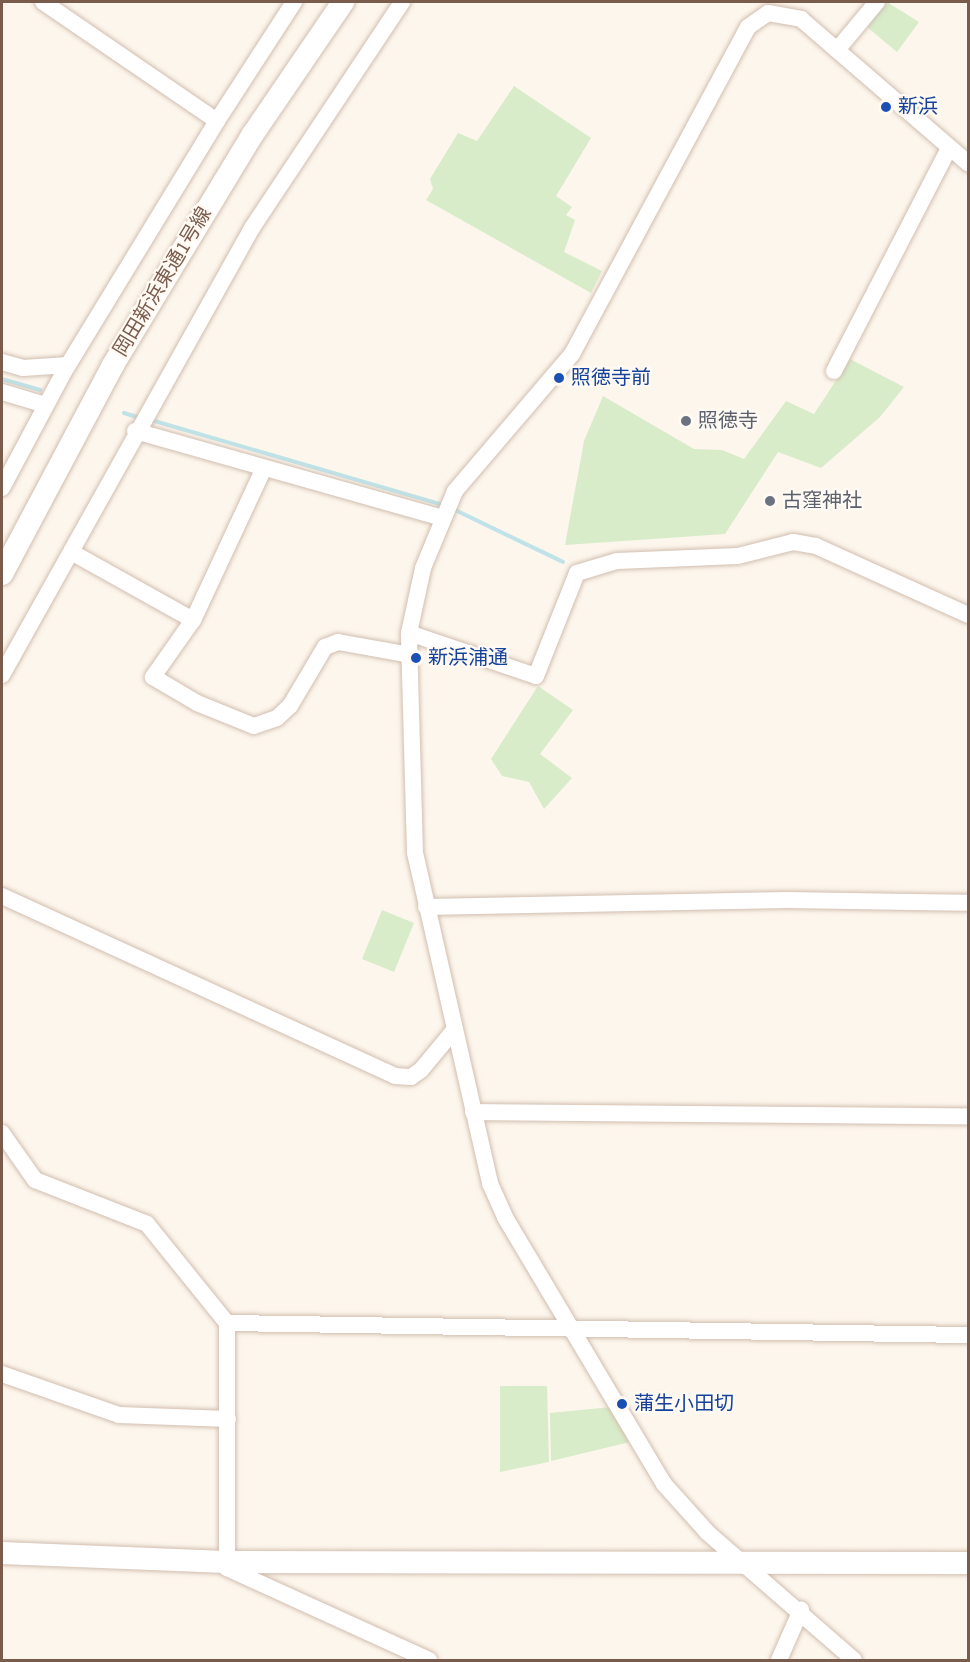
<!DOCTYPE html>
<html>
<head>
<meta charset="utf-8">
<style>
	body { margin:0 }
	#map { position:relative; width:970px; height:1662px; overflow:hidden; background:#fdf6ec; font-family:"Source Sans 3","Noto Sans JP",sans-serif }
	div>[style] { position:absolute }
	.green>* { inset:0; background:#d8ecc9 }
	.stream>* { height:4px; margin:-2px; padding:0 2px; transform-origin:2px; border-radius:2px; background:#bfe3e8 }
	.roads { filter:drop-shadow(0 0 2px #d1beb0) drop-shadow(0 0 2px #d1beb0) }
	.street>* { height:16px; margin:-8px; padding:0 8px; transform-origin:8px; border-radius:8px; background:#fff }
	.secondary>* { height:22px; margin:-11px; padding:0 11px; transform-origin:11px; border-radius:11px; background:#fff }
	.dots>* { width:16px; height:16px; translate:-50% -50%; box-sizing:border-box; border:3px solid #fffaf3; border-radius:50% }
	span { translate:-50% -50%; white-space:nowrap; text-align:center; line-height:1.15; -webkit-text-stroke:4.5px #fffaf3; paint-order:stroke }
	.transit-label { font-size:20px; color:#164399 }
	.left { translate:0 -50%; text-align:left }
	.street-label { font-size:20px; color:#7a5c4d }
	.worship-label { font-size:20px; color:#5b616d }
	.frame { position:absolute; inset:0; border:3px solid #7a5c4d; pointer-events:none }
</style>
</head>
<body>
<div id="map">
	<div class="green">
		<i style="clip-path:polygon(887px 2px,919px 22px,897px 52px,867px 27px)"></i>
		<i style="clip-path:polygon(514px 86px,591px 138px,556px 196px,572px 207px,566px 215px,575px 220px,564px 252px,602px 271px,591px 293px,426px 200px,433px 189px,430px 179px,458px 133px,477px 141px)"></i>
		<i style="clip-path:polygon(850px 359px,904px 387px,880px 417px,821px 468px,778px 452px,725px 534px,565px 545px,584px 441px,603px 396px,694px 449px,722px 450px,744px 459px,786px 401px,814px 414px)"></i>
		<i style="clip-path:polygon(538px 686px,573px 710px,540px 754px,572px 778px,544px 809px,529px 782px,502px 776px,491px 759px)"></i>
		<i style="clip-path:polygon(382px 910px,414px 923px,394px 972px,362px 959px)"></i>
		<i style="clip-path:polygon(500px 1386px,547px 1386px,549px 1462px,500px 1472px)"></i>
		<i style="clip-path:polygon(611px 1407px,630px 1442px,551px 1461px,550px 1413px)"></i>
	</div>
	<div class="stream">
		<i style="left:2px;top:379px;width:40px;rotate:16deg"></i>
		<i style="left:124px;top:413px;width:17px;rotate:17deg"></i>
		<i style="left:151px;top:420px;width:304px;rotate:16.2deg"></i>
		<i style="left:453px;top:509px;width:122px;rotate:25.7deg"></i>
	</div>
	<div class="roads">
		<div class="street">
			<i style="left:837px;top:50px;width:62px;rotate:-50.2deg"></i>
			<i style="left:217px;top:121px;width:142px;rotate:-57.1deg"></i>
			<i style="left:2px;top:362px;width:22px;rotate:16deg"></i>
			<i style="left:23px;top:368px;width:45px;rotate:-3.8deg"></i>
			<i style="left:834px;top:371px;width:251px;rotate:-62.7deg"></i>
			<i style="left:2px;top:392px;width:46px;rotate:16.5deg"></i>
			<i style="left:135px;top:431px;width:319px;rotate:15.8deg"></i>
			<i style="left:264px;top:468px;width:168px;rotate:115deg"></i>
			<i style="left:193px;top:620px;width:70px;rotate:125.1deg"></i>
			<i style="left:153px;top:677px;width:51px;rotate:30.6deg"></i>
			<i style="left:197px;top:703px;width:61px;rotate:22deg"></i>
			<i style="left:254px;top:726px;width:24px;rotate:-19deg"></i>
			<i style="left:277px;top:718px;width:18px;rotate:-43deg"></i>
			<i style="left:290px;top:706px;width:69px;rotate:-59.3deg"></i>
			<i style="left:325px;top:647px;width:14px;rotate:-21deg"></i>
			<i style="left:338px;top:642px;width:73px;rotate:10.2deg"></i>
			<i style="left:2px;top:488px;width:134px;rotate:-61.9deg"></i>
			<i style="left:65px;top:370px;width:292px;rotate:-58.6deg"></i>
			<i style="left:217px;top:121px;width:211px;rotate:-145.6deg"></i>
			<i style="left:73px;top:553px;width:137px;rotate:29.2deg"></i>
			<i style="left:409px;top:633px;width:134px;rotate:18.7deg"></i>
			<i style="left:536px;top:676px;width:111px;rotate:-68.3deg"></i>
			<i style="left:577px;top:573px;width:42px;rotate:-16.7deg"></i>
			<i style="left:617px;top:561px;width:121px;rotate:-2.4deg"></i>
			<i style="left:738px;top:556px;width:57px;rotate:-14.3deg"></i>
			<i style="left:793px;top:542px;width:23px;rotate:10deg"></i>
			<i style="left:816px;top:546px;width:167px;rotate:24.4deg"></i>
			<i style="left:2px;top:675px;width:512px;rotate:-60.78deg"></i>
			<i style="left:252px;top:228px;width:271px;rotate:-56.4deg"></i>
			<i style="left:2px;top:896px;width:432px;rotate:24.6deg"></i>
			<i style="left:395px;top:1076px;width:16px;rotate:4deg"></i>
			<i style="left:411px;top:1077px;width:12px;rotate:-35deg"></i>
			<i style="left:421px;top:1070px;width:53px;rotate:-50.3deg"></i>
			<i style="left:426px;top:907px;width:360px;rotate:-1.1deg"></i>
			<i style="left:786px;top:900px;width:182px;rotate:0.9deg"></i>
			<i style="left:473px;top:1112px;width:495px;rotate:0.5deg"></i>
			<i style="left:2px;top:1133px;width:57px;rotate:54.9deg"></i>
			<i style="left:35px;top:1180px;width:120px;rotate:21.4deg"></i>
			<i style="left:147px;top:1224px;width:127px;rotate:51.1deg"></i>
			<i style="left:227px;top:1323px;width:741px;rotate:0.93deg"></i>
			<i style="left:227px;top:1323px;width:245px;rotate:90deg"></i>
			<i style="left:227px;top:1568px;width:222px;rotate:24.5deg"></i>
			<i style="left:2px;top:1374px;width:124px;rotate:19.3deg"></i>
			<i style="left:119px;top:1415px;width:109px;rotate:2.1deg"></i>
			<i style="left:779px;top:1660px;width:55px;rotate:-66.3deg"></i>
			<i style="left:854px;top:1660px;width:195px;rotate:-139deg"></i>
			<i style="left:707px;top:1532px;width:64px;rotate:-131.9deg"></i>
			<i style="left:664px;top:1484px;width:311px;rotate:-120.8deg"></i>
			<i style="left:505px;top:1217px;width:37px;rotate:-114deg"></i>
			<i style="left:490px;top:1183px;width:338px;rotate:-102.8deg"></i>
			<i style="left:415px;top:853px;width:220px;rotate:-91.6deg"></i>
			<i style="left:409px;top:633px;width:66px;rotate:-77.8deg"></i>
			<i style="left:423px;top:568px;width:83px;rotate:-67.4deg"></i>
			<i style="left:455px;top:491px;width:180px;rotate:-49.5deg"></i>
			<i style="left:572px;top:354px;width:371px;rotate:-61.7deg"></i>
			<i style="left:748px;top:27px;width:24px;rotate:-35deg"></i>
			<i style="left:768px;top:13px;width:34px;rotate:10deg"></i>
			<i style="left:801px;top:19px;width:221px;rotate:40.8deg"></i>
		</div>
		<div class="secondary">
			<i style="left:2px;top:574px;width:237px;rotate:-62deg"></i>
			<i style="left:113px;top:365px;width:270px;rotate:-58.8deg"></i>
			<i style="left:253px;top:134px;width:160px;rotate:-55.7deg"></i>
			<i style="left:2px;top:1553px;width:224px;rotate:2.3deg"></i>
			<i style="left:226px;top:1562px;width:742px;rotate:0.08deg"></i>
		</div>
	</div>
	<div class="dots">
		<i style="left:886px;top:107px;background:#1a4fb4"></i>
		<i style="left:559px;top:378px;background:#1a4fb4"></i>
		<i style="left:686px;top:421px;background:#6b7280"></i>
		<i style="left:770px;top:501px;background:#6b7280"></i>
		<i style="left:416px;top:658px;background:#1a4fb4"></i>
		<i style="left:622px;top:1404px;background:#1a4fb4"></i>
	</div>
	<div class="transit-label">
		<span class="left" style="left:898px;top:107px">新浜</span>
		<span class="left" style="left:571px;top:378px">照徳寺前</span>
		<span class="left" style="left:428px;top:658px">新浜浦通</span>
		<span class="left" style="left:634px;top:1404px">蒲生小田切</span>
	</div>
	<div class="street-label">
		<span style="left:163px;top:282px;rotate:-59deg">岡田新浜東通1号線</span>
	</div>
	<div class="worship-label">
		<span class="left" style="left:698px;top:421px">照徳寺</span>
		<span class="left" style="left:782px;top:501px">古窪神社</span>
	</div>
	<div class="frame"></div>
</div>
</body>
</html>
